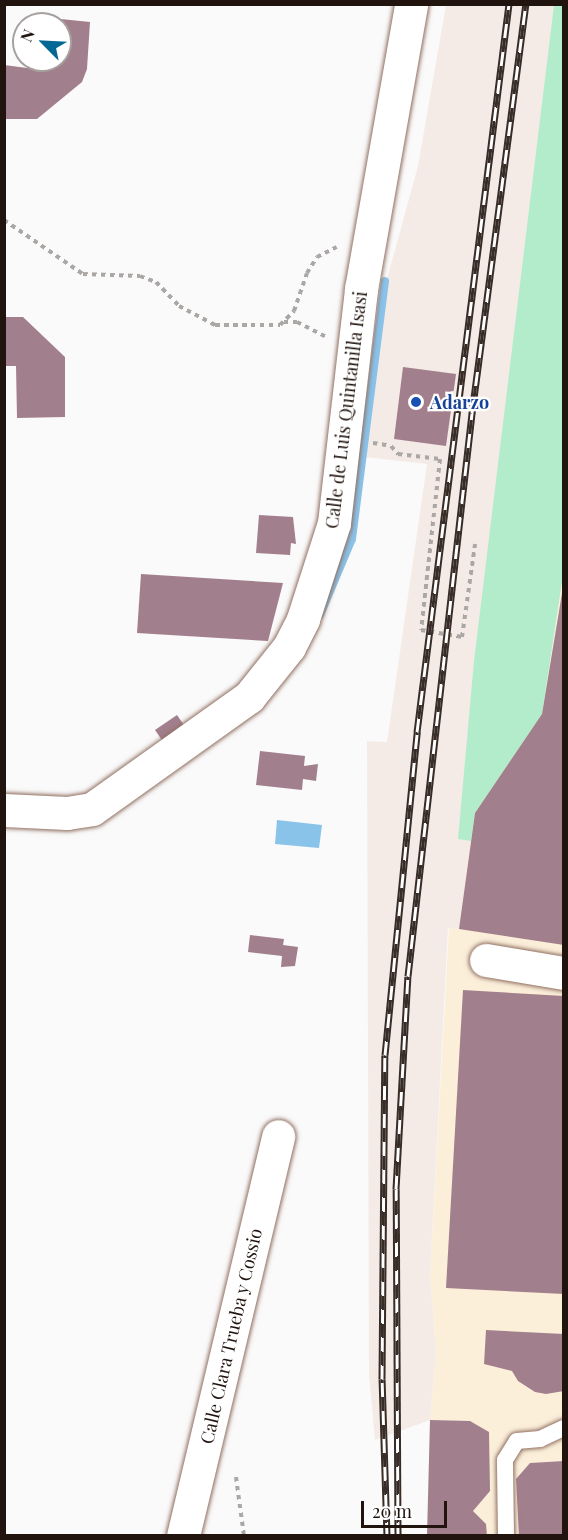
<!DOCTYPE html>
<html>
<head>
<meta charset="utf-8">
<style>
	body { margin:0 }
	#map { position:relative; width:568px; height:1540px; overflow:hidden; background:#fafafa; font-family:"Playfair Display",serif }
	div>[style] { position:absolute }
	.industrial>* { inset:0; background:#fbefda }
	.built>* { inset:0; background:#f4ebe7 }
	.green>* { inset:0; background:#b2eccb }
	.water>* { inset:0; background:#8ac3ea }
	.stream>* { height:8px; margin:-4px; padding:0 4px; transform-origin:4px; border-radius:4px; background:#8ac3ea }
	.building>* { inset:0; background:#a27f8d }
	.path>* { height:4px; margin-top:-2px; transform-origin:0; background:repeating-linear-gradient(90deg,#aba7a5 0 4.5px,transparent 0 9px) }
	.roads { filter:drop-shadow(0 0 2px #917062) drop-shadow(0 0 2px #917062) }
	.lane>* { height:16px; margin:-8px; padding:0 8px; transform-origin:8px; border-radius:8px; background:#fff }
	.street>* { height:33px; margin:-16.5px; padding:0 16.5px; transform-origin:16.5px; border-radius:16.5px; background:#fff }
	.rail>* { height:7px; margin-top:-3.5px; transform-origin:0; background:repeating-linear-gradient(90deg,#fff 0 14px,#382c27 0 28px); box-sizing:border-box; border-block:2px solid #382c27 }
	.dots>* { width:16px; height:16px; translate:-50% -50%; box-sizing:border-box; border:3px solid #fff; border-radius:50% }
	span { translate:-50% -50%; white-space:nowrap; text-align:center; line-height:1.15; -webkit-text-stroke:4.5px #fff; paint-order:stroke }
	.transit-label { font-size:18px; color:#164399; font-weight:700 }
	.left { translate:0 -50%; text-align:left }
	.street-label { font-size:18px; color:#21140f }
	.frame { position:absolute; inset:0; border:6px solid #21140f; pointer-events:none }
	.north { position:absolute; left:12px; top:12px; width:60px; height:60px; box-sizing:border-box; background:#fff; border:2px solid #a6a19f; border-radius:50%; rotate:294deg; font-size:16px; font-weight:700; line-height:24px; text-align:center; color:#21140f }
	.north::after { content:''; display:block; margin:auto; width:21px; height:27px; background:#036796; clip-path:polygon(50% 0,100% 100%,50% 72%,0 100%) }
	.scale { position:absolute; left:361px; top:1501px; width:86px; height:27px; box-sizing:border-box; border:3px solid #21140f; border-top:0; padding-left:8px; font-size:18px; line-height:21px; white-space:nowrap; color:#21140f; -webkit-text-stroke:4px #fff; paint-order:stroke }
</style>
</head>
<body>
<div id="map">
	<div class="industrial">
		<i style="clip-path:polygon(554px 5px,563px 5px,563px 1535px,433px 1536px,430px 1420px,436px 1352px,430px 1275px,449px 927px,458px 929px,503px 410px)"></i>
	</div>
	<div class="built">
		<i style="clip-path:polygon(446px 5px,554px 5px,459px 839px,471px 841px,459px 929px,448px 928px,430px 1275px,436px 1352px,430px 1420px,375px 1440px,369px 1375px,367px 741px,387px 742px,427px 464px,364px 457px,384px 290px,418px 166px)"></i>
	</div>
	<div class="green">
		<i style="clip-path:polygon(554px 5px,563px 5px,563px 575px,542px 714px,475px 813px,471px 841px,458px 839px,474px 661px)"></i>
	</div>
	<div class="water">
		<i style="clip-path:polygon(277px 820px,322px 825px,319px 848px,275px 844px)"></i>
	</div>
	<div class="stream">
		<i style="left:320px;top:615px;width:82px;rotate:-67.2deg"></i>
		<i style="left:352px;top:539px;width:260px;rotate:-82.7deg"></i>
	</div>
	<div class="building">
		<i style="clip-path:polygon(41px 17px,90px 22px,87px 69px,82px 82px,37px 119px,4px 119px,4px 65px,35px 69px,36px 60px,60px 60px,60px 24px,40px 24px)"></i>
		<i style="clip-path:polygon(4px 317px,23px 317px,65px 357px,65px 417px,17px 418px,16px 366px,4px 366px)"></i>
		<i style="clip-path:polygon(403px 367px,456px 374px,446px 446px,394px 439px)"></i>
		<i style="clip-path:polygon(259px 515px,293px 517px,296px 544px,291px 543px,290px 555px,256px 553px)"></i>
		<i style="clip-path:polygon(141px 574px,283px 583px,268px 641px,137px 633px)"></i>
		<i style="clip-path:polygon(564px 581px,564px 945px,459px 929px,475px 813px,542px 714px)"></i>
		<i style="clip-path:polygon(177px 715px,188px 731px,166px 746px,155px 730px)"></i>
		<i style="clip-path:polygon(260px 751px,305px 756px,304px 766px,318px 764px,316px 781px,303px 779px,302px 790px,256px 785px)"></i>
		<i style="clip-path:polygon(250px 935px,284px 939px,283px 945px,298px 947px,295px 966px,281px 967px,282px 956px,248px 952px)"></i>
		<i style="clip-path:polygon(463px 990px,564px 996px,564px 1294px,446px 1288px)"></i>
		<i style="clip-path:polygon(486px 1330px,564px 1334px,564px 1391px,546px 1394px,535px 1392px,518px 1381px,512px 1371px,484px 1364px)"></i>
		<i style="clip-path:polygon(430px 1420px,470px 1421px,489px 1432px,490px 1491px,473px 1511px,486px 1524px,487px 1536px,427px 1536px)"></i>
		<i style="clip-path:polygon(564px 1461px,564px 1536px,519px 1536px,516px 1479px,530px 1463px)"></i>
	</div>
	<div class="path">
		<i style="left:4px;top:220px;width:96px;rotate:34.4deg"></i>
		<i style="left:83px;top:274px;width:57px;rotate:2deg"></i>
		<i style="left:140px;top:276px;width:17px;rotate:21deg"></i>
		<i style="left:156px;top:282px;width:33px;rotate:46deg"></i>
		<i style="left:179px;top:306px;width:41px;rotate:27.8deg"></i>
		<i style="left:215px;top:325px;width:65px"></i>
		<i style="left:280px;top:325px;width:20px;rotate:-45deg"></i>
		<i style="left:294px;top:311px;width:40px;rotate:-71.1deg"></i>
		<i style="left:307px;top:273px;width:19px;rotate:-58deg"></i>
		<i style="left:317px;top:257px;width:22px;rotate:-27deg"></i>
		<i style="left:284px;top:322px;width:13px"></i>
		<i style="left:297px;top:322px;width:33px;rotate:27deg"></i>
		<i style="left:373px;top:443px;width:18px;rotate:9deg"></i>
		<i style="left:391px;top:446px;width:11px;rotate:49deg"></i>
		<i style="left:398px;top:454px;width:42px;rotate:6.8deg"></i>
		<i style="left:440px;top:459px;width:172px;rotate:96.3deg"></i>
		<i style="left:421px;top:630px;width:42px;rotate:9.7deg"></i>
		<i style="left:462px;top:637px;width:94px;rotate:-82deg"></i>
		<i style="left:236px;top:1477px;width:60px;rotate:82.3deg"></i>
	</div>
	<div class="roads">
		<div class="lane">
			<i style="left:506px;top:1536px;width:76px;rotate:-90.8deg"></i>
			<i style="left:505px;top:1460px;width:22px;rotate:-58deg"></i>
			<i style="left:517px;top:1441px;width:23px;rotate:-5deg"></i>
			<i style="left:540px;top:1439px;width:26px;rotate:-25deg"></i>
		</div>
		<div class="street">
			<i style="left:4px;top:810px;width:63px;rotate:2.7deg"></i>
			<i style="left:67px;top:813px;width:25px;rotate:-9deg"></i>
			<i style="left:92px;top:809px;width:193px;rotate:-35.5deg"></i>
			<i style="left:249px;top:697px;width:64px;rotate:-51.3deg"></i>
			<i style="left:289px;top:647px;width:31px;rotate:-63deg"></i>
			<i style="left:303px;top:619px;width:101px;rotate:-72.1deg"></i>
			<i style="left:334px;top:523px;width:236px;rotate:-83.4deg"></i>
			<i style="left:361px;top:289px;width:289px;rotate:-80deg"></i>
			<i style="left:486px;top:960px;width:79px;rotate:9.5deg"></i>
			<i style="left:183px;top:1536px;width:411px;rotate:-76.6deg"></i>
		</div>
	</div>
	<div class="rail">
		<i style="left:387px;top:1536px;width:157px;rotate:-91.8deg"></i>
		<i style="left:382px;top:1379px;width:324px;rotate:-89.5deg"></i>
		<i style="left:385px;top:1055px;width:325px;rotate:-84.3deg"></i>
		<i style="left:417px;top:732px;width:734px;rotate:-82.8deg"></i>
		<i style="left:398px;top:1536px;width:347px;rotate:-90.3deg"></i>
		<i style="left:396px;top:1189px;width:213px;rotate:-86.8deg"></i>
		<i style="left:408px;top:976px;width:567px;rotate:-83.51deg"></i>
		<i style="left:472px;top:413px;width:413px;rotate:-82.5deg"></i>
	</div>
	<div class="dots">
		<i style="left:416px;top:402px;background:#1a4fb4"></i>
	</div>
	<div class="transit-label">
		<span class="left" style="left:430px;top:402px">Adarzo</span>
	</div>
	<div class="street-label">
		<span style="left:346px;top:410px;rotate:-83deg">Calle de Luis Quintanilla Isasi</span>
		<span style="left:231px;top:1336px;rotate:-77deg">Calle Clara Trueba y Cossio</span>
	</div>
	<div class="frame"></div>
	<div class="north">N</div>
	<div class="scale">20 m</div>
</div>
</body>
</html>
